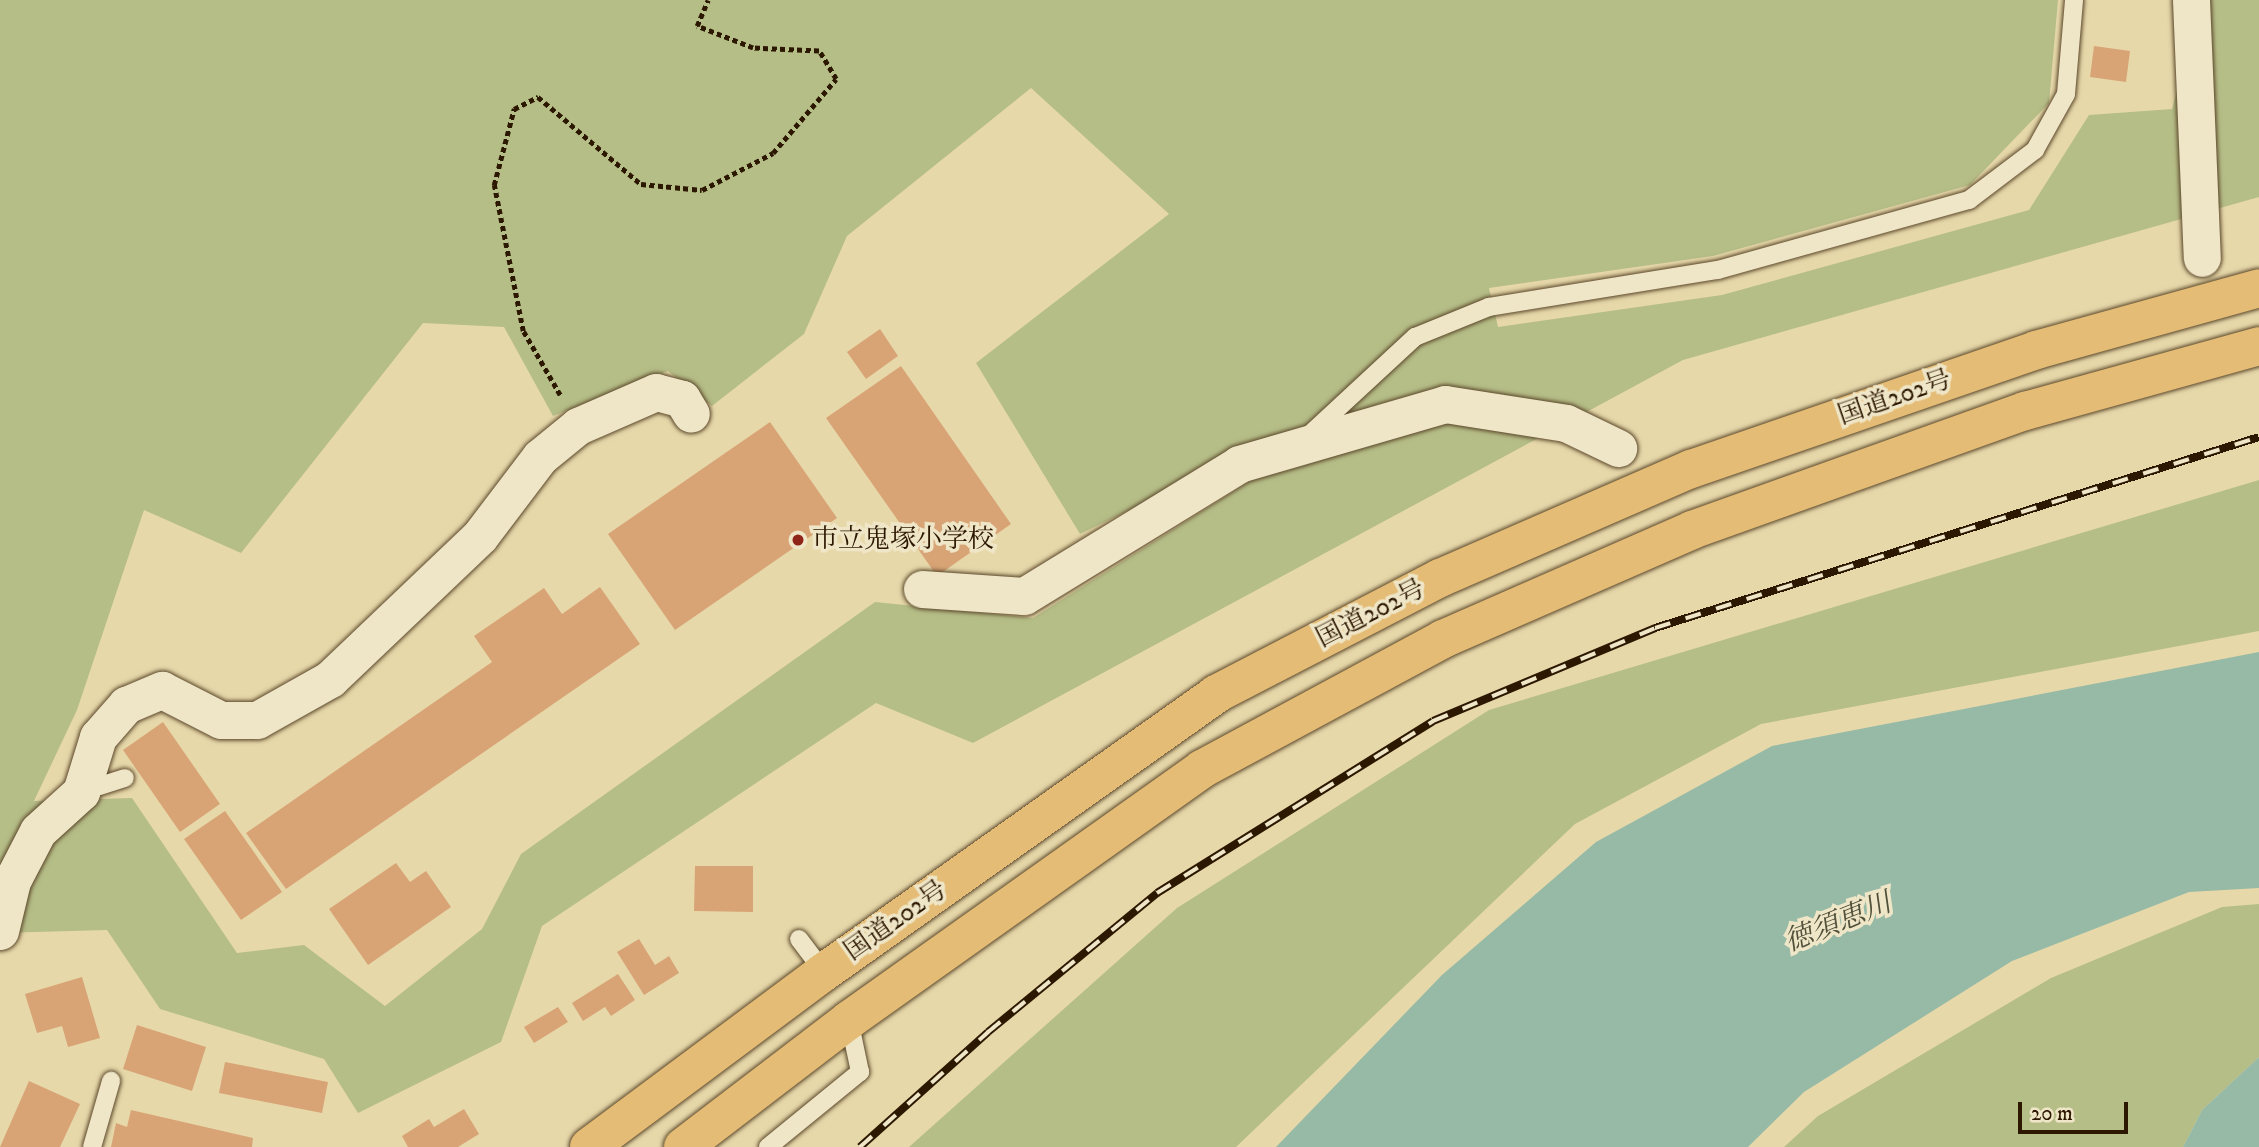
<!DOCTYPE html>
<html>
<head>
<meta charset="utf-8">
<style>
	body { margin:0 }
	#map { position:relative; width:2259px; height:1147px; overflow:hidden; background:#e7d8aa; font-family:"IM FELL DW Pica","Noto Serif JP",serif }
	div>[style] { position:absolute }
	.green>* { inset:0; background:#b6be88 }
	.water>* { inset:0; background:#97baa6 }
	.building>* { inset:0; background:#d8a476 }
	.path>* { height:4.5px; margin-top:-2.25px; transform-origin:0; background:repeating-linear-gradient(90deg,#2c1700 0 5px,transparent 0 8.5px) }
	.roads { filter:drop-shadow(0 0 2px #5b472a) drop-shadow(0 0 2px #5b472a) }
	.service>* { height:18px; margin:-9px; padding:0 9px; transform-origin:9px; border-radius:9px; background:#efe6c8 }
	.minor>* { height:37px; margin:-18.5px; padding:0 18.5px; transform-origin:18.5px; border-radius:18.5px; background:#efe6c8 }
	.trunk>* { height:38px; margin:-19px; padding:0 19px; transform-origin:19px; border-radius:19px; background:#e4bc75 }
	.rail>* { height:8px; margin-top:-4px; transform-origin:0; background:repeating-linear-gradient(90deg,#efe6c8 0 16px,#2c1700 0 32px); box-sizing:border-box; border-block:2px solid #2c1700 }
	.dots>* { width:19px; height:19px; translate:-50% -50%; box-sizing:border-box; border:4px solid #efe6c8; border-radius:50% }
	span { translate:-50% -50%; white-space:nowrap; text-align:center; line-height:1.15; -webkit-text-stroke:7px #efe6c8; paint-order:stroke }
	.street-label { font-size:26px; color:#2c1700 }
	.poi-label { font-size:26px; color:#2c1700 }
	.left { translate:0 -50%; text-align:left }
	.water-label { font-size:28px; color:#51503a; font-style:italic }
	.scale { position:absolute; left:2018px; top:1102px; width:110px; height:32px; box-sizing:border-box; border:4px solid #2c1700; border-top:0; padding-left:9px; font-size:21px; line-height:24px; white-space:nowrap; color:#2c1700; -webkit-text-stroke:5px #efe6c8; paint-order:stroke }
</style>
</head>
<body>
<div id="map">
	<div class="green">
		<i style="clip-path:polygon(evenodd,0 0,2058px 0,2049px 103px,1970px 185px,1713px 256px,1489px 288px,1498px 327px,1722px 295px,2029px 210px,2089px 115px,2172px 109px,2201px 0,2259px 0,2259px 197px,1683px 360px,973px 743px,876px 703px,542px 926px,501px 1042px,358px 1113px,324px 1059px,160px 1009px,107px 930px,0 933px,0 0,1031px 88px,1169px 214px,976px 363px,1080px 534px,1300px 427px,1255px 478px,1033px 618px,875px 602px,521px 854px,482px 929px,385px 1006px,304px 945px,237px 953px,132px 798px,34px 801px,77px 710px,144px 510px,241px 553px,423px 323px,504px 327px,553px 416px,668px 371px,712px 406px,804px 334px,847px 236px,1031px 88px)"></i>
		<i style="clip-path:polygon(2259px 480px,2259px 631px,1761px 724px,1575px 824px,1236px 1147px,909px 1147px,1177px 908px,1489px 710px)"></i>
		<i style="clip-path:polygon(2259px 904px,2259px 1057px,2202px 1110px,2183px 1147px,1784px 1147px,1818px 1116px,2051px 978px,2222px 907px)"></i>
	</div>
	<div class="water">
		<i style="clip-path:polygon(2259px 652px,2259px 888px,2189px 892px,2012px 961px,1804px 1092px,1748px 1147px,1276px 1147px,1442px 975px,1596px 842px,1772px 746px)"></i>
		<i style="clip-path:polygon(2259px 1057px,2259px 1147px,2183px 1147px,2202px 1110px)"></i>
	</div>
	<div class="building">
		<i style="clip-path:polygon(2094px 46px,2130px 51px,2126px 82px,2090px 77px)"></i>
		<i style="clip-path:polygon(880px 329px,898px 356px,866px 379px,847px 352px)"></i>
		<i style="clip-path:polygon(901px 366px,1011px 524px,937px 576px,826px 418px)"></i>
		<i style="clip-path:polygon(770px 422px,837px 518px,675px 630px,608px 534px)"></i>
		<i style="clip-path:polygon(600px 587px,640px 644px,286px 889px,246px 833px,492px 662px,474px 636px,544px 588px,562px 614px)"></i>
		<i style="clip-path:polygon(163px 722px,220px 804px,180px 832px,123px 750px)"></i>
		<i style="clip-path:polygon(225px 811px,282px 892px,241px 920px,184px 839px)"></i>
		<i style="clip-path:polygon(396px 863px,410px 882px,426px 871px,451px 907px,368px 965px,329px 909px)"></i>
		<i style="clip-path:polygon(695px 866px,753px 866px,753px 912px,694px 911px)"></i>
		<i style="clip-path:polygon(639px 939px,655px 965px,669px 956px,679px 973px,644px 995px,617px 952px)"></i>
		<i style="clip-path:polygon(618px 974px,635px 1000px,611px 1016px,605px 1007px,583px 1021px,572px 1003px)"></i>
		<i style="clip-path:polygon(82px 977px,100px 1038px,68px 1047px,62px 1026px,37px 1033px,25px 994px)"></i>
		<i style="clip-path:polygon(558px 1007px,568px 1022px,534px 1043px,524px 1027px)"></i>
		<i style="clip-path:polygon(137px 1025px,206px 1047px,192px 1091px,123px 1069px)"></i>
		<i style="clip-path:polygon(225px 1062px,328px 1082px,322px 1113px,219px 1093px)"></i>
		<i style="clip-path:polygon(29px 1081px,80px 1104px,60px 1147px,0 1147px)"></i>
		<i style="clip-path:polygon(464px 1109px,479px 1134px,458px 1147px,408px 1147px,402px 1136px,429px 1119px,434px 1127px)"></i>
		<i style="clip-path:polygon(131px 1110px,253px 1138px,252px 1147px,111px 1147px,116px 1123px,127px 1127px)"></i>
	</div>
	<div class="path">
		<i style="left:560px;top:395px;width:74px;rotate:-120deg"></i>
		<i style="left:523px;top:331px;width:149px;rotate:-101.2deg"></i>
		<i style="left:494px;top:185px;width:79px;rotate:-75.3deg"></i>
		<i style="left:514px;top:109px;width:27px;rotate:-27deg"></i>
		<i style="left:538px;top:97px;width:135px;rotate:40.2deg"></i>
		<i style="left:641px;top:184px;width:61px;rotate:5.6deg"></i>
		<i style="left:702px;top:190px;width:80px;rotate:-27.5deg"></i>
		<i style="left:773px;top:153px;width:97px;rotate:-49.6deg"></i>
		<i style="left:836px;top:79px;width:33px;rotate:-121deg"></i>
		<i style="left:819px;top:51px;width:66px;rotate:-177.4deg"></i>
		<i style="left:753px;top:48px;width:60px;rotate:-158.6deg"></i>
		<i style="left:697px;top:26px;width:28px;rotate:-67deg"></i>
	</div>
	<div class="roads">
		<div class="service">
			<i style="left:1308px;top:436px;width:146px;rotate:-42.8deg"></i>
			<i style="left:1415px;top:337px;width:80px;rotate:-22.1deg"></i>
			<i style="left:1489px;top:307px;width:232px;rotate:-9.2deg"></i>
			<i style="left:1718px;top:270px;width:261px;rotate:-15.6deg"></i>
			<i style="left:1969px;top:200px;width:83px;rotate:-37.1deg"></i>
			<i style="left:2035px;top:150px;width:64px;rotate:-61deg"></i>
			<i style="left:2066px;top:94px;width:94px;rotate:-85.1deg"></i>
			<i style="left:81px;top:792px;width:46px;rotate:-17.7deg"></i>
			<i style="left:799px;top:939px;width:41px;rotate:52.9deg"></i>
			<i style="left:92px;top:1147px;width:69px;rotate:-73.9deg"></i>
			<i style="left:768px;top:1147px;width:119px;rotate:-39.2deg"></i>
			<i style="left:860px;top:1072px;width:53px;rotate:-101.9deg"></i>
		</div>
		<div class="minor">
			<i style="left:2191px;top:0;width:258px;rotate:87.6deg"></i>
			<i style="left:922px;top:589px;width:102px;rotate:3.9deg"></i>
			<i style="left:1024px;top:596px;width:252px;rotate:-31.5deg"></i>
			<i style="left:1239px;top:464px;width:215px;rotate:-16.2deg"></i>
			<i style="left:1445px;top:404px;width:122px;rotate:8.9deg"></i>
			<i style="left:1566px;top:423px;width:58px;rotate:25.7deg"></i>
			<i style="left:0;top:931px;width:51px;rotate:-76.5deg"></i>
			<i style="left:12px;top:881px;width:56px;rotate:-62.5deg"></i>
			<i style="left:38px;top:831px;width:58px;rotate:-42.2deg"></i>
			<i style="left:81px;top:792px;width:58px;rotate:-72.8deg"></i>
			<i style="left:98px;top:737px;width:43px;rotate:-48.8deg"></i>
			<i style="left:126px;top:705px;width:39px;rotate:-23deg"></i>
			<i style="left:162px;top:690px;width:66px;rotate:27deg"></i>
			<i style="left:221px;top:720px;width:36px"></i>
			<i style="left:257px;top:720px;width:84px;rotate:-29.3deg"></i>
			<i style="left:330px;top:679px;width:207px;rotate:-43.6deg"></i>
			<i style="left:480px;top:536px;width:99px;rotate:-52.8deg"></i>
			<i style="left:540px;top:457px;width:49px;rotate:-39.2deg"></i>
			<i style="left:578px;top:426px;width:85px;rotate:-23.6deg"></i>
			<i style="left:656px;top:392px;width:27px;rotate:15deg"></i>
			<i style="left:682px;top:399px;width:17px;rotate:59deg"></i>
		</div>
		<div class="trunk">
			<i style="left:589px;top:1147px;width:293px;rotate:-36.7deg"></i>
			<i style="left:824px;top:972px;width:481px;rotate:-35.3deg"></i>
			<i style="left:1216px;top:694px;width:252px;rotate:-27.4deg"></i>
			<i style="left:1440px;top:578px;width:274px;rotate:-23.5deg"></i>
			<i style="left:1691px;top:469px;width:365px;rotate:-19deg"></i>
			<i style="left:2036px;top:350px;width:231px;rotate:-15.5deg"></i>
			<i style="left:683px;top:1147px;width:209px;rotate:-37.4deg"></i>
			<i style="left:849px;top:1020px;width:433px;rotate:-35.4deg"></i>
			<i style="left:1202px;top:769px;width:274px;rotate:-28.3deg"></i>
			<i style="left:1443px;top:639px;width:272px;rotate:-23.6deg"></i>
			<i style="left:1692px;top:530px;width:354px;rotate:-19.7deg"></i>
			<i style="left:2025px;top:411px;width:243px;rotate:-15.5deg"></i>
		</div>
	</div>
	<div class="rail">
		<i style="left:860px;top:1147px;width:172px;rotate:-41.9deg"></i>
		<i style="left:988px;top:1032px;width:219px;rotate:-39.4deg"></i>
		<i style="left:1157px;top:893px;width:325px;rotate:-31.9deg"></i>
		<i style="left:1433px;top:721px;width:241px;rotate:-22.7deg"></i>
		<i style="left:1655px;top:628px;width:633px;rotate:-17.55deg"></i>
	</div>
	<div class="dots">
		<i style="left:798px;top:540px;background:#8f2418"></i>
	</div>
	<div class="street-label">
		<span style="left:1895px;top:398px;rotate:-19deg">国道202号</span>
		<span style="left:1371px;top:614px;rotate:-27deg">国道202号</span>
		<span style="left:896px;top:921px;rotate:-35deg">国道202号</span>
	</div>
	<div class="poi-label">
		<span class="left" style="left:812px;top:540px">市立鬼塚小学校</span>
	</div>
	<div class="water-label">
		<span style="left:1838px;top:923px;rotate:-22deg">徳須恵川</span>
	</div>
	<div class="scale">20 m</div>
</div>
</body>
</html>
